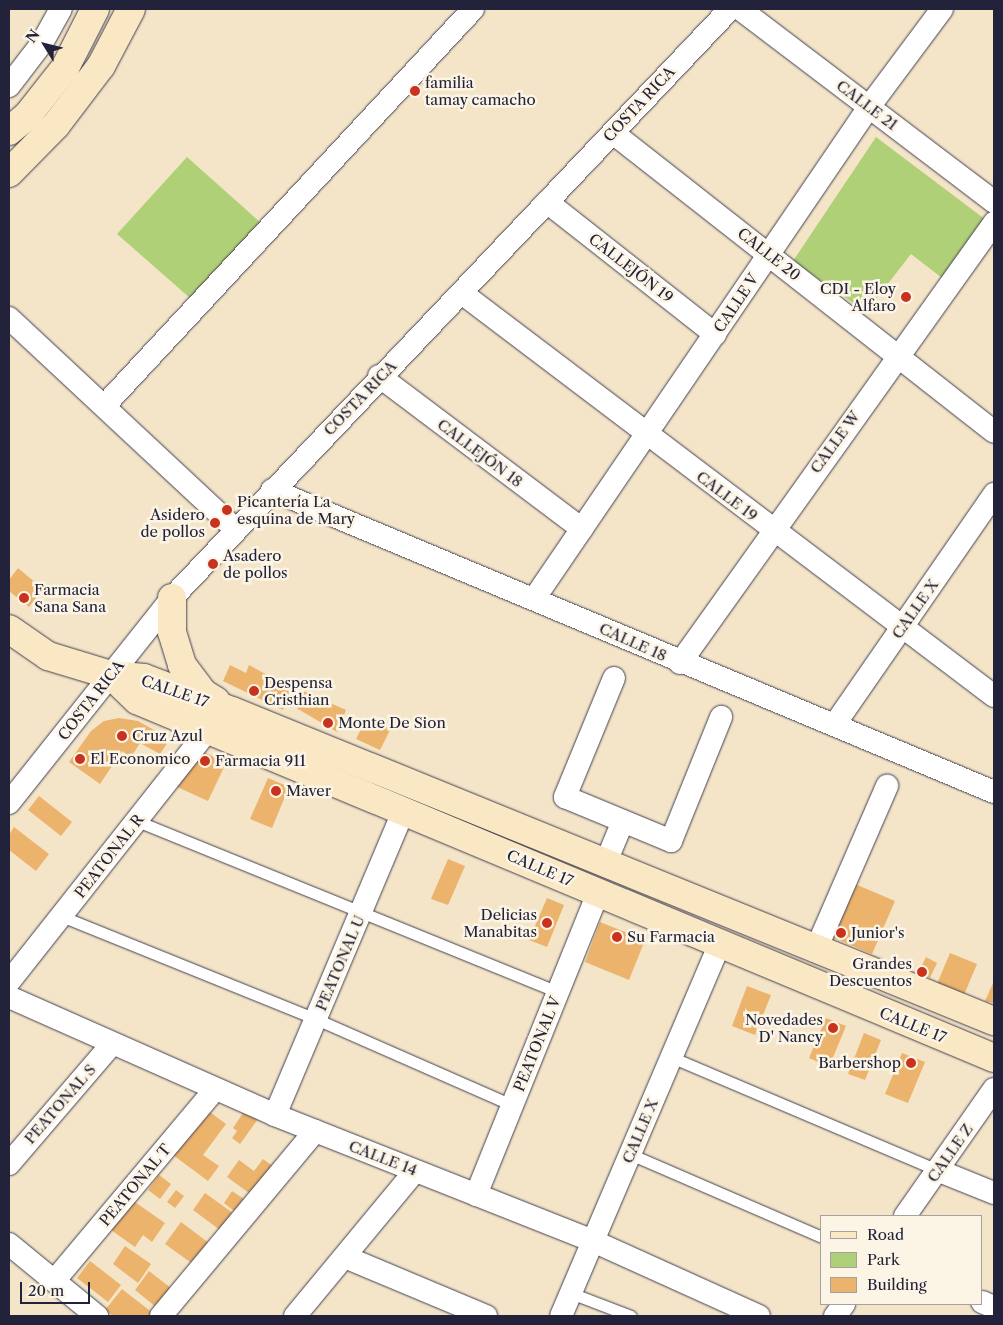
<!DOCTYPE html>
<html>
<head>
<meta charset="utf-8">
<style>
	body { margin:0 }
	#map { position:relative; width:1003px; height:1325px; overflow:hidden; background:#f4e5c9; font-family:"Libre Caslon Text",serif }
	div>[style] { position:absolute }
	.green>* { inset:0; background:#b0d077 }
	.building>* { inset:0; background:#ebb36c }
	.roads { filter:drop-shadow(0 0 1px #423f50) drop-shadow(0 0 1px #423f50) }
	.lane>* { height:11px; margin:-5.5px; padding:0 5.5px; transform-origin:5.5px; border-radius:5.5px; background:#fff }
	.street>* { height:22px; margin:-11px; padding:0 11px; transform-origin:11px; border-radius:11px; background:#fff }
	.secondary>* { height:28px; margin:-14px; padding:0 14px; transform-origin:14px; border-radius:14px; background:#fae7c3 }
	.dots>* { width:14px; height:14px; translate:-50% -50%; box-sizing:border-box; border:2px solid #fcf5e5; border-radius:50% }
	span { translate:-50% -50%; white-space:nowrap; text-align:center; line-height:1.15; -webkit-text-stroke:5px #fcf5e5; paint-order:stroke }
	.poi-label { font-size:15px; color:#22223b }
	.left { translate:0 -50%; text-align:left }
	.right { translate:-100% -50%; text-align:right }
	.street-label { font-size:15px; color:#22223b }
	.frame { position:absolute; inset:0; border:10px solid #22223b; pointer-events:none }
	.legend { position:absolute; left:820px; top:1215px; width:162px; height:90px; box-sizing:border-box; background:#fcf5e5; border:1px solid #a5a1a1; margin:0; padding:6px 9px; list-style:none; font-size:15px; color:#22223b }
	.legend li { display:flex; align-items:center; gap:10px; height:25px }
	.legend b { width:25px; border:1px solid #a5a1a1 }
	.north { position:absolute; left:20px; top:20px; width:50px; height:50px; -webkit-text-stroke:4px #fcf5e5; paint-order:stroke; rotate:306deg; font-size:14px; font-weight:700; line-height:20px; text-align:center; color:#22223b }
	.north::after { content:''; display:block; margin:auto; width:18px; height:22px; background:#22223b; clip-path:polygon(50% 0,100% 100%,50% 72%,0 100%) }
	.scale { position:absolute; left:20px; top:1282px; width:70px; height:22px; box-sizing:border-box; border:2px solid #22223b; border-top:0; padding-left:6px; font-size:15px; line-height:18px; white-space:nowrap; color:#22223b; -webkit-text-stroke:4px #fcf5e5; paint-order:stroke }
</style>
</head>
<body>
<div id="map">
	<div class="green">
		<i style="clip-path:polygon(876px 137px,986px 220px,946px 281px,911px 254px,866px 312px,793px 261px)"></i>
		<i style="clip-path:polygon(187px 157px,261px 223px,190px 298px,117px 234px)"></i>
	</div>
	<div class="building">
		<i style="clip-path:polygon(18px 568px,43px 589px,29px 607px,9px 591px,9px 580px)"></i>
		<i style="clip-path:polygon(230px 665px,246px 673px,249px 665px,291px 688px,283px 710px,223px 681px)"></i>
		<i style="clip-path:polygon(301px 690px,346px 710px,337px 732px,293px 706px)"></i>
		<i style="clip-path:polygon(367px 717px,391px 728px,380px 750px,356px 739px)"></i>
		<i style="clip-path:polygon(119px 718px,138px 721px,170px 739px,160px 754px,140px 743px,131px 757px,122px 751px,100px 784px,69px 762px,91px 731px,104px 721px)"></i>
		<i style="clip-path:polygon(202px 751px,226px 763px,208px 801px,175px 786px)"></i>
		<i style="clip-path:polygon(268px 778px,289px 787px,272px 828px,250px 819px)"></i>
		<i style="clip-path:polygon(39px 796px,72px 822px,61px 836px,28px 810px)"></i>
		<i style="clip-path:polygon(14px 827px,49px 854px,36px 871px,9px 850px,9px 835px)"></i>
		<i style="clip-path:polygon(448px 859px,465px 866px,448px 905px,431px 899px)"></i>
		<i style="clip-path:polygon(855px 884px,895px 901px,872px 954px,832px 937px)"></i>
		<i style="clip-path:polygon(547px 898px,564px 905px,547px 947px,529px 940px)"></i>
		<i style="clip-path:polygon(600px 922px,645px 940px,629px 980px,585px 962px)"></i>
		<i style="clip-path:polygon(950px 953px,977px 964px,964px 995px,937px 984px)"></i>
		<i style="clip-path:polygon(926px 957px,937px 963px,930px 978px,919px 972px)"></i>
		<i style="clip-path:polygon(994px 981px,994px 1003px,985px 1001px)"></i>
		<i style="clip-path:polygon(747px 986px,771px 995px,755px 1035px,732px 1026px)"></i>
		<i style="clip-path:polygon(826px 1018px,846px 1026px,829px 1067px,809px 1058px)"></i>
		<i style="clip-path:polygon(864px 1033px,881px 1040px,865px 1080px,848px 1074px)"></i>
		<i style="clip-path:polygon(902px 1053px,925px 1062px,908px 1103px,885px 1094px)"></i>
		<i style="clip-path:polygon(207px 1110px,226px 1124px,203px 1155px,219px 1166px,208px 1181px,173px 1155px)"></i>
		<i style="clip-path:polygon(245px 1110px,258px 1119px,240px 1144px,232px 1138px,237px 1131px,233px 1128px)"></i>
		<i style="clip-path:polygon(263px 1159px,277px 1169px,256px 1198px,227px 1177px,239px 1160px,254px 1171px)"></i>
		<i style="clip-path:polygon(159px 1175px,171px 1184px,160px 1199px,148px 1190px)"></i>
		<i style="clip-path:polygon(176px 1190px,184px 1196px,175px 1208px,167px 1202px)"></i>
		<i style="clip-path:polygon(232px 1191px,247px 1201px,238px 1214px,224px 1203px)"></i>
		<i style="clip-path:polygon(205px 1193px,237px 1216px,224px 1233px,193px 1210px)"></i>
		<i style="clip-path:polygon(132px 1200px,165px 1223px,152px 1242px,143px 1235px,135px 1247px,111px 1230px)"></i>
		<i style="clip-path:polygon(181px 1222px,213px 1246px,197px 1267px,165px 1244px)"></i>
		<i style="clip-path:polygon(125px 1246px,151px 1264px,138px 1283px,113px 1264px)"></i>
		<i style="clip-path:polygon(90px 1261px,121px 1285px,108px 1302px,77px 1278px)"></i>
		<i style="clip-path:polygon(149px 1271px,176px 1292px,161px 1311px,135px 1290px)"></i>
		<i style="clip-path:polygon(122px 1289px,154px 1314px,152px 1316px,113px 1316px,105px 1310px)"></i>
	</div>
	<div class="roads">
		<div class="lane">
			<i style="left:137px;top:821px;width:454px;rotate:22.1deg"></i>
			<i style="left:61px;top:916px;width:275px;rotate:22deg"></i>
			<i style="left:316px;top:1019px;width:214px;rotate:23.7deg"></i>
			<i style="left:671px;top:1057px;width:289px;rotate:23deg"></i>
			<i style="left:630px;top:1154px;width:209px;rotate:23.4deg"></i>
			<i style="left:571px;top:1293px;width:64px;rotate:21deg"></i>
		</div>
		<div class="street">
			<i style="left:740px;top:9px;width:319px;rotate:37.2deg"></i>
			<i style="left:9px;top:86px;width:54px;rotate:-52.5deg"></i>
			<i style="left:42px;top:43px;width:39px;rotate:-61deg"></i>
			<i style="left:613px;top:133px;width:484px;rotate:38.1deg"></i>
			<i style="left:547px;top:202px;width:214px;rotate:38.2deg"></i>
			<i style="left:463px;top:294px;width:666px;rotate:37.13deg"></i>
			<i style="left:9px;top:318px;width:309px;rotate:43deg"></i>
			<i style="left:379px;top:376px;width:254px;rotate:37deg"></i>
			<i style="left:106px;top:404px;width:539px;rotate:-47.1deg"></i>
			<i style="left:272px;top:490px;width:783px;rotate:22.7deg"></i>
			<i style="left:534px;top:599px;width:595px;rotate:-55.75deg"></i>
			<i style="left:869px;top:107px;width:122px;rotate:-53.3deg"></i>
			<i style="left:680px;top:663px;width:541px;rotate:-54.49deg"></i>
			<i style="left:614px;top:678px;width:129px;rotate:112.4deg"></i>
			<i style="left:565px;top:797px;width:115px;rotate:22.5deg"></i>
			<i style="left:671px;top:841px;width:134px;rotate:-68deg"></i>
			<i style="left:835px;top:724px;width:280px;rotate:-55.3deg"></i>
			<i style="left:9px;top:803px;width:262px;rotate:-51.5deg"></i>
			<i style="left:172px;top:598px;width:811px;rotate:-46.55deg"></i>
			<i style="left:606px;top:862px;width:44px;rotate:-67.5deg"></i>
			<i style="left:817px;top:947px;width:176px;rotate:-66.5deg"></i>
			<i style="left:9px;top:982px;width:323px;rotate:-51.7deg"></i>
			<i style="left:9px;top:997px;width:291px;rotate:23.9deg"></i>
			<i style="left:275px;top:1115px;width:342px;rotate:21.6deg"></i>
			<i style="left:593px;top:1241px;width:182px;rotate:24.3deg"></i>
			<i style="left:275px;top:1115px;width:331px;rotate:-67.1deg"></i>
			<i style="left:9px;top:1164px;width:158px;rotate:-49.4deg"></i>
			<i style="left:937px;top:1170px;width:61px;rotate:22deg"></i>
			<i style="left:476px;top:1195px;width:326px;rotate:-68deg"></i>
			<i style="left:905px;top:1216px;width:155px;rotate:-55deg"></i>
			<i style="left:9px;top:1244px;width:114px;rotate:39.3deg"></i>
			<i style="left:345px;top:1257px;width:153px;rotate:22.7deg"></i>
			<i style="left:55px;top:1280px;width:249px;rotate:-50deg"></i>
			<i style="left:982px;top:1302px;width:13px;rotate:23deg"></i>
			<i style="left:161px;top:1316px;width:241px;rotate:-50.2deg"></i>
			<i style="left:295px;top:1316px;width:188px;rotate:-50.4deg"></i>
			<i style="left:561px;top:1316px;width:402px;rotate:-66.9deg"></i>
			<i style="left:835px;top:1316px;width:15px;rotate:-53deg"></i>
		</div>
		<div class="secondary">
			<i style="left:9px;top:131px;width:25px;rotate:-40deg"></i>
			<i style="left:28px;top:115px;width:60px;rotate:-51.8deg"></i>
			<i style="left:65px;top:68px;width:66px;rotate:-63deg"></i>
			<i style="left:9px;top:173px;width:67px;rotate:-45.6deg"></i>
			<i style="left:56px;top:125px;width:74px;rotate:-52.7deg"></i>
			<i style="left:101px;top:66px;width:64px;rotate:-62.2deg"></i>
			<i style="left:172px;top:598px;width:34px;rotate:90deg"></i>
			<i style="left:172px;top:632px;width:34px;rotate:73deg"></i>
			<i style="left:182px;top:665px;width:35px;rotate:53deg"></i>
			<i style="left:203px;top:693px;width:15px;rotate:32deg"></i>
			<i style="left:9px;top:629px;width:47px;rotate:34.7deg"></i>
			<i style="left:48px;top:656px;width:66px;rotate:16.8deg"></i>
			<i style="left:111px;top:675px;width:33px;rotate:5deg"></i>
			<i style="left:144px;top:678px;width:94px;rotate:20.6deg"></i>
			<i style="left:232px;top:711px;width:823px;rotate:22.14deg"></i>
			<i style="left:111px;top:675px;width:36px;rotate:44deg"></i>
			<i style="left:137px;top:700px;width:929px;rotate:22.67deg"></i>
		</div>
	</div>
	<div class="dots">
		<i style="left:415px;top:91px;background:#c8321e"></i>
		<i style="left:906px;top:297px;background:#c8321e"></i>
		<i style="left:227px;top:510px;background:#c8321e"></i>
		<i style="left:215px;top:523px;background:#c8321e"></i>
		<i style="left:213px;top:564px;background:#c8321e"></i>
		<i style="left:24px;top:598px;background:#c8321e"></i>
		<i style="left:254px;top:691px;background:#c8321e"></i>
		<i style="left:328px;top:723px;background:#c8321e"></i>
		<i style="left:122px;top:736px;background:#c8321e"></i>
		<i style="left:80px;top:759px;background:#c8321e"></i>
		<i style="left:205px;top:761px;background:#c8321e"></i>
		<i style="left:276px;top:791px;background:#c8321e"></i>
		<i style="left:547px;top:923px;background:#c8321e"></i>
		<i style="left:841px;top:933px;background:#c8321e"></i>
		<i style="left:617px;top:937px;background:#c8321e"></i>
		<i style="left:922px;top:972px;background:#c8321e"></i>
		<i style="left:833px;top:1028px;background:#c8321e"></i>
		<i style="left:911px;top:1063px;background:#c8321e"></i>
	</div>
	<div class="poi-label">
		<span class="left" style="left:425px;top:91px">familia<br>tamay camacho</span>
		<span class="right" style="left:896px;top:297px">CDI - Eloy<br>Alfaro</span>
		<span class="left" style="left:237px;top:510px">Picantería La<br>esquina de Mary</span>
		<span class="right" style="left:205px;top:523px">Asidero<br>de pollos</span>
		<span class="left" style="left:223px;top:564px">Asadero<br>de pollos</span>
		<span class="left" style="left:34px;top:598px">Farmacia<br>Sana Sana</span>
		<span class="left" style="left:264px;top:691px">Despensa<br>Cristhian</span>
		<span class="left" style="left:338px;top:723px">Monte De Sion</span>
		<span class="left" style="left:132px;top:736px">Cruz Azul</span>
		<span class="left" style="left:90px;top:759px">El Economico</span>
		<span class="left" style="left:215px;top:761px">Farmacia 911</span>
		<span class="left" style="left:286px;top:791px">Maver</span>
		<span class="right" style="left:537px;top:923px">Delicias<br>Manabitas</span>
		<span class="left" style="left:851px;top:933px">Junior's</span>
		<span class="left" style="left:627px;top:937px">Su Farmacia</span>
		<span class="right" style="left:912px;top:972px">Grandes<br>Descuentos</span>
		<span class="right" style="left:823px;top:1028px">Novedades<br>D' Nancy</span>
		<span class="right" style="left:901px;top:1063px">Barbershop</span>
	</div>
	<div class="street-label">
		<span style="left:639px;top:104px;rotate:-47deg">COSTA RICA</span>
		<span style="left:867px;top:105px;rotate:37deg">CALLE 21</span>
		<span style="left:769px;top:254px;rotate:38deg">CALLE 20</span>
		<span style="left:631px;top:268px;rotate:38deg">CALLEJÓN 19</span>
		<span style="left:736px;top:303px;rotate:-56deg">CALLE V</span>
		<span style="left:360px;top:398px;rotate:-46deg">COSTA RICA</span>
		<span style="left:835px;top:442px;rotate:-54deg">CALLE W</span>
		<span style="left:480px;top:453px;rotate:37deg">CALLEJÓN 18</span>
		<span style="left:727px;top:496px;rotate:37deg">CALLE 19</span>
		<span style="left:915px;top:609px;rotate:-55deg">CALLE X</span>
		<span style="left:633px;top:642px;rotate:24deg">CALLE 18</span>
		<span style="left:175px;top:691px;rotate:19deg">CALLE 17</span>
		<span style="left:91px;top:700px;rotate:-52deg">COSTA RICA</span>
		<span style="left:109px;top:856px;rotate:-52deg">PEATONAL R</span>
		<span style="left:540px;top:868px;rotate:23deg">CALLE 17</span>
		<span style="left:340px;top:963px;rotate:-67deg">PEATONAL U</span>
		<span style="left:913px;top:1025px;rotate:22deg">CALLE 17</span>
		<span style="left:537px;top:1044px;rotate:-68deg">PEATONAL V</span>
		<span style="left:60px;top:1104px;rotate:-49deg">PEATONAL S</span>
		<span style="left:640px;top:1131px;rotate:-67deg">CALLE X</span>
		<span style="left:950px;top:1153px;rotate:-55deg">CALLE Z</span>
		<span style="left:383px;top:1158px;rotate:21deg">CALLE 14</span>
		<span style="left:135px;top:1185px;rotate:-50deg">PEATONAL T</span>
	</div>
	<div class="frame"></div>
	<ul class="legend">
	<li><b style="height:6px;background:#fae7c3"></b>Road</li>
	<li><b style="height:14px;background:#b0d077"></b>Park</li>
	<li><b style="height:14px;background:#ebb36c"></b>Building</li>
	</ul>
	<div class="north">N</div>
	<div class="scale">20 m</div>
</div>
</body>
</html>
